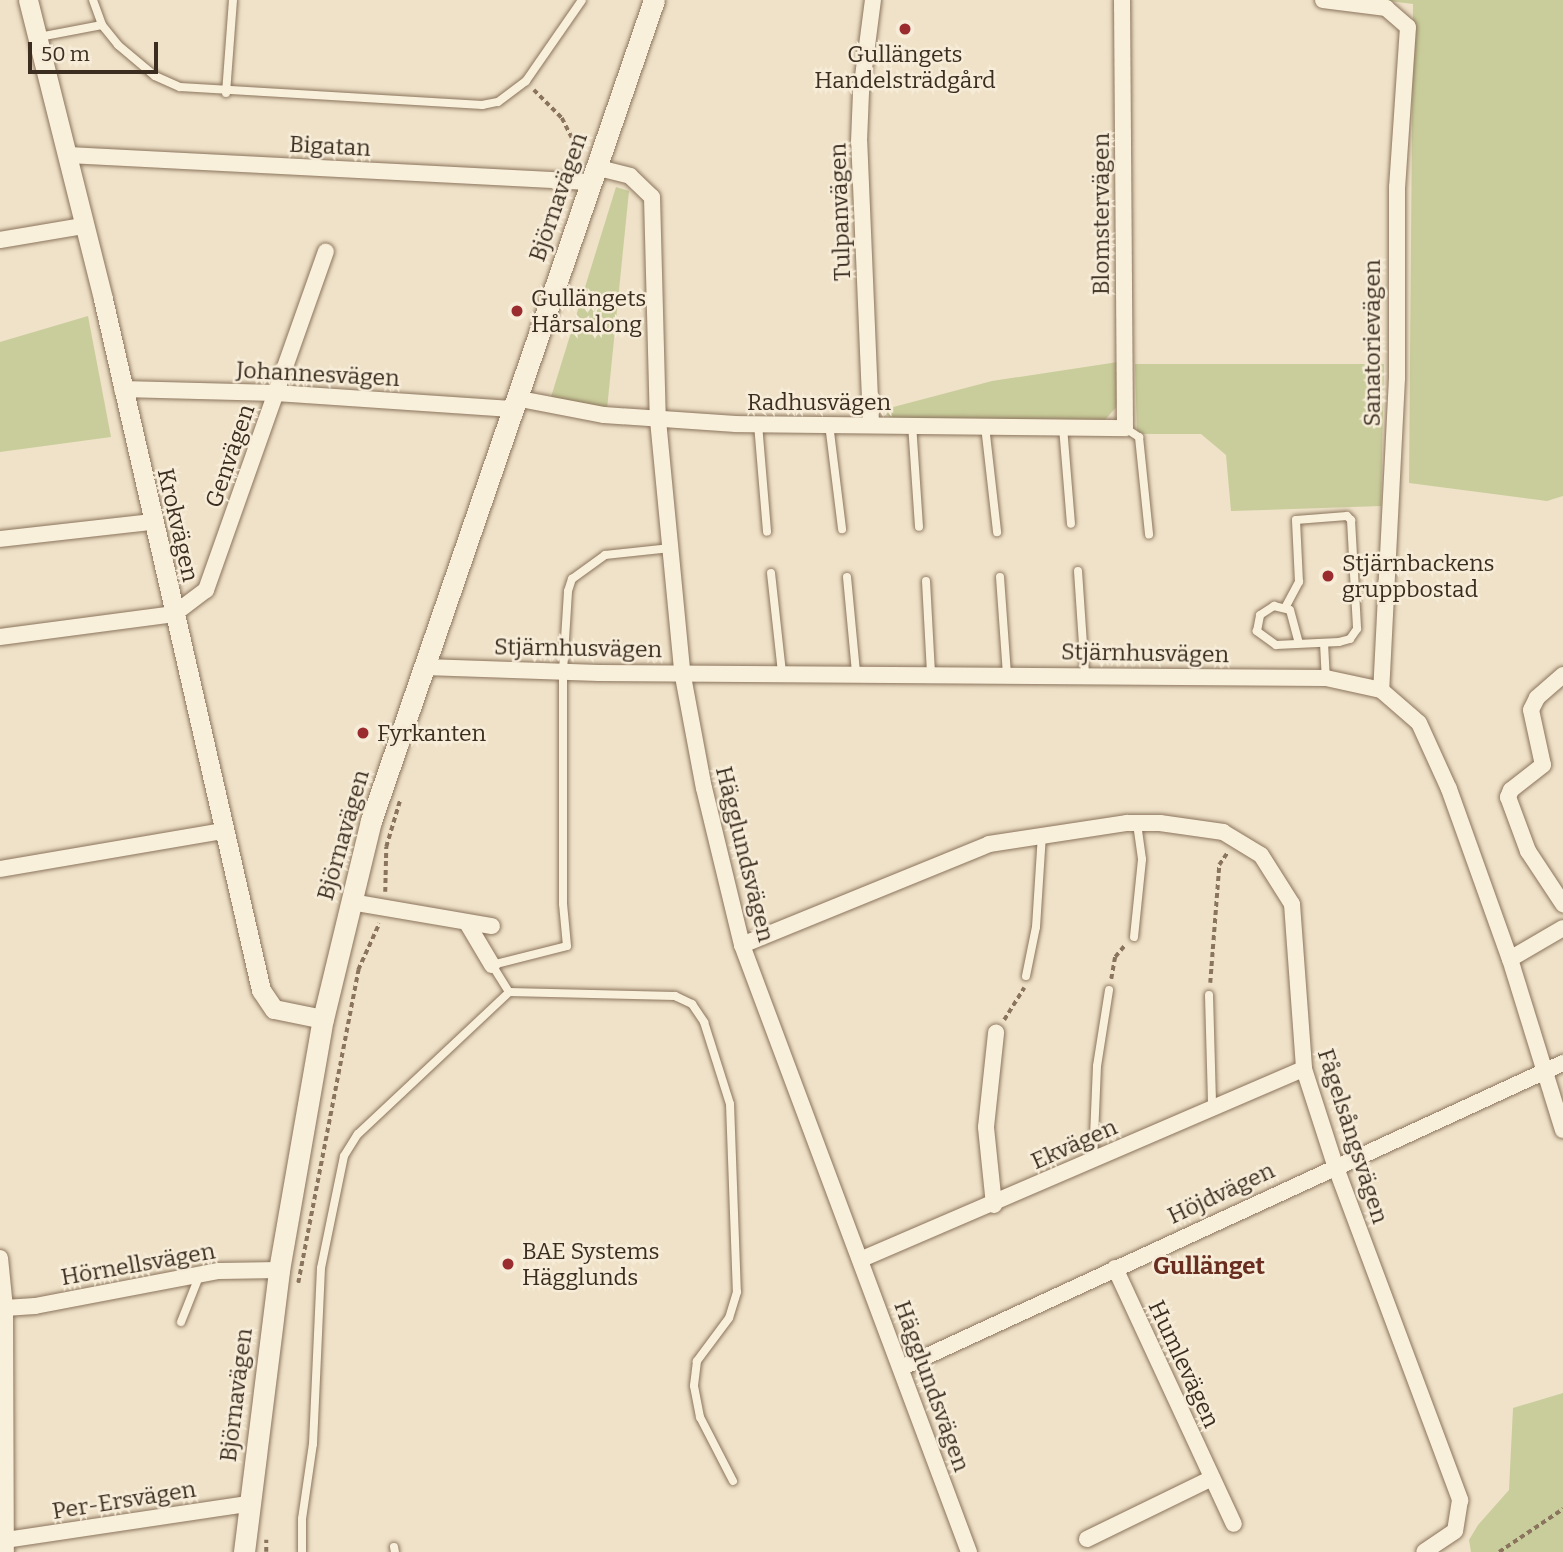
<!DOCTYPE html>
<html>
<head>
<meta charset="utf-8">
<style>
	body { margin:0 }
	#map { position:relative; width:1563px; height:1552px; overflow:hidden; background:#efe2c8; font-family:Bitter,serif }
	div>[style] { position:absolute }
	.green>* { inset:0; background:#c9cd9b }
	.path>* { height:3.5px; margin-top:-1.75px; transform-origin:0; background:repeating-linear-gradient(90deg,#8b745d 0 5px,transparent 0 8.5px) }
	.roads { filter:drop-shadow(0 0 2px #8b745d) drop-shadow(0 0 2px #8b745d) }
	.service>* { height:8px; margin:-4px; padding:0 4px; transform-origin:4px; border-radius:4px; background:#f9f0db }
	.minor>* { height:16px; margin:-8px; padding:0 8px; transform-origin:8px; border-radius:8px; background:#f9f0db }
	.tertiary>* { height:19px; margin:-9.5px; padding:0 9.5px; transform-origin:9.5px; border-radius:9.5px; background:#f9f0db }
	.secondary>* { height:21px; margin:-10.5px; padding:0 10.5px; transform-origin:10.5px; border-radius:10.5px; background:#f9f0db }
	.dots>* { width:19px; height:19px; translate:-50% -50%; box-sizing:border-box; border:4px solid #f6ecd8; border-radius:50% }
	span { translate:-50% -50%; white-space:nowrap; text-align:center; line-height:1.15; -webkit-text-stroke:5px #f6ecd8; paint-order:stroke }
	.poi-label { font-size:23px; color:#3b2d20 }
	.left { translate:0 -50%; text-align:left }
	.street-label { font-size:23px; color:#3b2d20 }
	.neighbourhood-label { font-size:24px; color:#682d1f; font-weight:700 }
	.scale { position:absolute; left:28px; top:42px; width:130px; height:32px; box-sizing:border-box; border:4px solid #3b2d20; border-top:0; padding-left:9px; font-size:21px; line-height:24px; white-space:nowrap; color:#3b2d20; -webkit-text-stroke:5px #f6ecd8; paint-order:stroke }
</style>
</head>
<body>
<div id="map">
	<div class="green">
		<i style="clip-path:polygon(1381px 0,1563px 0,1563px 496px,1547px 501px,1409px 483px,1413px 4px)"></i>
		<i style="clip-path:polygon(616px 187px,629px 191px,607px 409px,551px 397px)"></i>
		<i style="clip-path:polygon(88px 316px,111px 437px,0 452px,0 342px)"></i>
		<i style="clip-path:polygon(1118px 362px,1120px 403px,1103px 422px,891px 418px,882px 410px,992px 381px)"></i>
		<i style="clip-path:polygon(1135px 364px,1384px 364px,1381px 506px,1231px 511px,1226px 455px,1201px 434px,1137px 434px)"></i>
		<i style="clip-path:polygon(1563px 1393px,1563px 1552px,1471px 1552px,1469px 1540px,1478px 1525px,1509px 1490px,1513px 1408px)"></i>
	</div>
	<div class="path">
		<i style="left:534px;top:90px;width:40px;rotate:45deg"></i>
		<i style="left:562px;top:118px;width:40px;rotate:63.4deg"></i>
		<i style="left:385px;top:892px;width:45px;rotate:-88.7deg"></i>
		<i style="left:386px;top:847px;width:49px;rotate:-73.4deg"></i>
		<i style="left:1111px;top:979px;width:22px;rotate:-80deg"></i>
		<i style="left:1115px;top:957px;width:16px;rotate:-50deg"></i>
		<i style="left:1210px;top:983px;width:118px;rotate:-85.6deg"></i>
		<i style="left:1219px;top:865px;width:14px;rotate:-56deg"></i>
		<i style="left:1004px;top:1020px;width:38px;rotate:-58deg"></i>
		<i style="left:298px;top:1283px;width:319px;rotate:-79.1deg"></i>
		<i style="left:358px;top:970px;width:51px;rotate:-65.5deg"></i>
		<i style="left:266px;top:1552px;width:12px;rotate:-90deg"></i>
		<i style="left:1499px;top:1552px;width:77px;rotate:-33.9deg"></i>
	</div>
	<div class="roads">
		<div class="service">
			<i style="left:93px;top:0;width:27px;rotate:70deg"></i>
			<i style="left:102px;top:25px;width:26px;rotate:51deg"></i>
			<i style="left:118px;top:45px;width:48px;rotate:40deg"></i>
			<i style="left:155px;top:76px;width:27px;rotate:24deg"></i>
			<i style="left:180px;top:87px;width:303px;rotate:3.4deg"></i>
			<i style="left:482px;top:105px;width:16px;rotate:-11deg"></i>
			<i style="left:498px;top:102px;width:35px;rotate:-37deg"></i>
			<i style="left:526px;top:81px;width:98px;rotate:-55.3deg"></i>
			<i style="left:39px;top:37px;width:64px;rotate:-10.8deg"></i>
			<i style="left:226px;top:93px;width:93px;rotate:-85.7deg"></i>
			<i style="left:758px;top:424px;width:108px;rotate:85.2deg"></i>
			<i style="left:829px;top:424px;width:106px;rotate:82.9deg"></i>
			<i style="left:912px;top:424px;width:103px;rotate:86.1deg"></i>
			<i style="left:985px;top:426px;width:107px;rotate:83.5deg"></i>
			<i style="left:1063px;top:427px;width:97px;rotate:85.3deg"></i>
			<i style="left:1125px;top:428px;width:17px;rotate:33deg"></i>
			<i style="left:1139px;top:437px;width:98px;rotate:84.1deg"></i>
			<i style="left:1078px;top:571px;width:104px;rotate:86.1deg"></i>
			<i style="left:771px;top:573px;width:100px;rotate:83.7deg"></i>
			<i style="left:847px;top:577px;width:96px;rotate:84.6deg"></i>
			<i style="left:1000px;top:577px;width:98px;rotate:85.9deg"></i>
			<i style="left:926px;top:581px;width:93px;rotate:86.9deg"></i>
			<i style="left:1285px;top:608px;width:30px;rotate:-62deg"></i>
			<i style="left:1299px;top:582px;width:62px;rotate:-92.8deg"></i>
			<i style="left:1296px;top:520px;width:51px;rotate:-4.5deg"></i>
			<i style="left:1347px;top:516px;width:6px;rotate:45deg"></i>
			<i style="left:1351px;top:520px;width:109px;rotate:86.8deg"></i>
			<i style="left:1357px;top:629px;width:12px;rotate:125deg"></i>
			<i style="left:1350px;top:639px;width:11px;rotate:165deg"></i>
			<i style="left:1339px;top:642px;width:63px;rotate:177.3deg"></i>
			<i style="left:1276px;top:645px;width:24px;rotate:-144deg"></i>
			<i style="left:1257px;top:631px;width:16px;rotate:-79deg"></i>
			<i style="left:1260px;top:615px;width:17px;rotate:-33deg"></i>
			<i style="left:1274px;top:606px;width:16px;rotate:14deg"></i>
			<i style="left:1290px;top:610px;width:34px;rotate:75deg"></i>
			<i style="left:1324px;top:643px;width:35px;rotate:87deg"></i>
			<i style="left:1134px;top:937px;width:78px;rotate:-84.1deg"></i>
			<i style="left:1142px;top:859px;width:36px;rotate:-98deg"></i>
			<i style="left:1026px;top:976px;width:50px;rotate:-78.5deg"></i>
			<i style="left:1036px;top:927px;width:92px;rotate:-86.3deg"></i>
			<i style="left:509px;top:992px;width:166px;rotate:1.4deg"></i>
			<i style="left:675px;top:996px;width:19px;rotate:25deg"></i>
			<i style="left:692px;top:1004px;width:22px;rotate:56deg"></i>
			<i style="left:704px;top:1022px;width:86px;rotate:72.4deg"></i>
			<i style="left:730px;top:1104px;width:188px;rotate:87.9deg"></i>
			<i style="left:737px;top:1292px;width:27px;rotate:107deg"></i>
			<i style="left:729px;top:1318px;width:54px;rotate:126.7deg"></i>
			<i style="left:697px;top:1361px;width:25px;rotate:97deg"></i>
			<i style="left:694px;top:1386px;width:32px;rotate:79deg"></i>
			<i style="left:700px;top:1417px;width:72px;rotate:62.7deg"></i>
			<i style="left:1209px;top:995px;width:110px;rotate:88.4deg"></i>
			<i style="left:1093px;top:1161px;width:95px;rotate:-87.6deg"></i>
			<i style="left:1097px;top:1066px;width:77px;rotate:-81deg"></i>
			<i style="left:181px;top:1322px;width:52px;rotate:-68.4deg"></i>
			<i style="left:394px;top:1547px;width:5px;rotate:79deg"></i>
			<i style="left:302px;top:1552px;width:33px;rotate:-90deg"></i>
			<i style="left:302px;top:1519px;width:76px;rotate:-81.7deg"></i>
			<i style="left:313px;top:1444px;width:176px;rotate:-87.4deg"></i>
			<i style="left:321px;top:1268px;width:114px;rotate:-78.4deg"></i>
			<i style="left:344px;top:1156px;width:26px;rotate:-58deg"></i>
			<i style="left:358px;top:1134px;width:207px;rotate:-43.2deg"></i>
			<i style="left:509px;top:992px;width:32px;rotate:-122deg"></i>
			<i style="left:492px;top:965px;width:77px;rotate:-14.2deg"></i>
			<i style="left:567px;top:946px;width:42px;rotate:-95.4deg"></i>
			<i style="left:563px;top:904px;width:233px;rotate:-90deg"></i>
			<i style="left:563px;top:671px;width:80px;rotate:-86.4deg"></i>
			<i style="left:568px;top:591px;width:13px;rotate:-72deg"></i>
			<i style="left:572px;top:579px;width:41px;rotate:-36deg"></i>
			<i style="left:605px;top:555px;width:66px;rotate:-6.1deg"></i>
		</div>
		<div class="minor">
			<i style="left:1323px;top:0;width:64px;rotate:7.2deg"></i>
			<i style="left:1386px;top:8px;width:29px;rotate:41deg"></i>
			<i style="left:1408px;top:27px;width:160px;rotate:93.9deg"></i>
			<i style="left:1397px;top:187px;width:191px;rotate:90deg"></i>
			<i style="left:1397px;top:378px;width:312px;rotate:92.9deg"></i>
			<i style="left:68px;top:155px;width:523px;rotate:2.96deg"></i>
			<i style="left:595px;top:167px;width:36px;rotate:14deg"></i>
			<i style="left:630px;top:176px;width:30px;rotate:44deg"></i>
			<i style="left:652px;top:197px;width:223px;rotate:88.5deg"></i>
			<i style="left:658px;top:420px;width:252px;rotate:84.5deg"></i>
			<i style="left:682px;top:671px;width:119px;rotate:79.4deg"></i>
			<i style="left:704px;top:788px;width:162px;rotate:76.4deg"></i>
			<i style="left:742px;top:945px;width:648px;rotate:69.5deg"></i>
			<i style="left:0;top:240px;width:84px;rotate:-9.6deg"></i>
			<i style="left:122px;top:389px;width:154px;rotate:1.5deg"></i>
			<i style="left:276px;top:393px;width:236px;rotate:3.9deg"></i>
			<i style="left:515px;top:398px;width:91px;rotate:10.8deg"></i>
			<i style="left:604px;top:415px;width:132px;rotate:3.9deg"></i>
			<i style="left:736px;top:424px;width:389px;rotate:0.6deg"></i>
			<i style="left:1125px;top:428px;width:428px;rotate:-90.4deg"></i>
			<i style="left:871px;top:423px;width:281px;rotate:-92.4deg"></i>
			<i style="left:859px;top:142px;width:50px;rotate:-87.7deg"></i>
			<i style="left:861px;top:92px;width:93px;rotate:-82.6deg"></i>
			<i style="left:0;top:539px;width:152px;rotate:-6.4deg"></i>
			<i style="left:0;top:637px;width:176px;rotate:-7.5deg"></i>
			<i style="left:174px;top:614px;width:40px;rotate:-37deg"></i>
			<i style="left:206px;top:590px;width:359px;rotate:-70.5deg"></i>
			<i style="left:425px;top:667px;width:174px;rotate:2deg"></i>
			<i style="left:599px;top:673px;width:727px;rotate:0.39deg"></i>
			<i style="left:1326px;top:678px;width:56px;rotate:12.3deg"></i>
			<i style="left:1381px;top:690px;width:50px;rotate:41deg"></i>
			<i style="left:1419px;top:723px;width:72px;rotate:65.6deg"></i>
			<i style="left:1449px;top:789px;width:181px;rotate:70.3deg"></i>
			<i style="left:1510px;top:959px;width:179px;rotate:72.8deg"></i>
			<i style="left:1563px;top:675px;width:35px;rotate:139deg"></i>
			<i style="left:1537px;top:698px;width:13px;rotate:117deg"></i>
			<i style="left:1531px;top:710px;width:56px;rotate:77.7deg"></i>
			<i style="left:1543px;top:765px;width:41px;rotate:142deg"></i>
			<i style="left:1511px;top:790px;width:8px;rotate:113deg"></i>
			<i style="left:1508px;top:797px;width:58px;rotate:69.7deg"></i>
			<i style="left:1528px;top:851px;width:64px;rotate:56.6deg"></i>
			<i style="left:0;top:869px;width:226px;rotate:-9.7deg"></i>
			<i style="left:351px;top:902px;width:143px;rotate:9.7deg"></i>
			<i style="left:467px;top:923px;width:49px;rotate:59.2deg"></i>
			<i style="left:742px;top:945px;width:267px;rotate:-22.2deg"></i>
			<i style="left:989px;top:844px;width:140px;rotate:-8.7deg"></i>
			<i style="left:1127px;top:823px;width:33px"></i>
			<i style="left:1160px;top:823px;width:64px;rotate:8.1deg"></i>
			<i style="left:1223px;top:832px;width:44px;rotate:31.2deg"></i>
			<i style="left:1261px;top:855px;width:58px;rotate:57.7deg"></i>
			<i style="left:1292px;top:904px;width:165px;rotate:85.8deg"></i>
			<i style="left:1304px;top:1069px;width:101px;rotate:72.1deg"></i>
			<i style="left:1335px;top:1165px;width:358px;rotate:69.5deg"></i>
			<i style="left:1460px;top:1500px;width:31px;rotate:99deg"></i>
			<i style="left:1455px;top:1531px;width:37px;rotate:146deg"></i>
			<i style="left:1510px;top:959px;width:61px;rotate:-30.3deg"></i>
			<i style="left:994px;top:1205px;width:78px;rotate:-95.9deg"></i>
			<i style="left:986px;top:1127px;width:95px;rotate:-83.9deg"></i>
			<i style="left:0;top:1258px;width:50px;rotate:84.3deg"></i>
			<i style="left:5px;top:1308px;width:244px;rotate:89.8deg"></i>
			<i style="left:862px;top:1259px;width:481px;rotate:-23.3deg"></i>
			<i style="left:1115px;top:1268px;width:282px;rotate:65.1deg"></i>
			<i style="left:5px;top:1308px;width:30px;rotate:-4deg"></i>
			<i style="left:35px;top:1306px;width:187px;rotate:-10.8deg"></i>
			<i style="left:219px;top:1271px;width:60px;rotate:-1deg"></i>
			<i style="left:901px;top:1368px;width:729px;rotate:-24.74deg"></i>
			<i style="left:1087px;top:1539px;width:139px;rotate:-26deg"></i>
			<i style="left:6px;top:1540px;width:245px;rotate:-8.5deg"></i>
		</div>
		<div class="tertiary">
			<i style="left:28px;top:0;width:308px;rotate:75.9deg"></i>
			<i style="left:103px;top:299px;width:709px;rotate:77.12deg"></i>
			<i style="left:261px;top:990px;width:23px;rotate:56deg"></i>
			<i style="left:274px;top:1009px;width:50px;rotate:11.5deg"></i>
		</div>
		<div class="secondary">
			<i style="left:244px;top:1552px;width:284px;rotate:-82.9deg"></i>
			<i style="left:279px;top:1270px;width:255px;rotate:-80.1deg"></i>
			<i style="left:323px;top:1019px;width:204px;rotate:-76.4deg"></i>
			<i style="left:371px;top:821px;width:868px;rotate:-70.98deg"></i>
		</div>
	</div>
	<div class="dots">
		<i style="left:905px;top:29px;background:#9a2c30"></i>
		<i style="left:517px;top:311px;background:#9a2c30"></i>
		<i style="left:1328px;top:576px;background:#9a2c30"></i>
		<i style="left:363px;top:733px;background:#9a2c30"></i>
		<i style="left:508px;top:1264px;background:#9a2c30"></i>
	</div>
	<div class="poi-label">
		<span style="left:905px;top:67px">Gullängets<br>Handelsträdgård</span>
		<span class="left" style="left:531px;top:311px">Gullängets<br>Hårsalong</span>
		<span class="left" style="left:1342px;top:576px">Stjärnbackens<br>gruppbostad</span>
		<span class="left" style="left:377px;top:733px">Fyrkanten</span>
		<span class="left" style="left:522px;top:1264px">BAE Systems<br>Hägglunds</span>
	</div>
	<div class="street-label">
		<span style="left:330px;top:146px;rotate:3deg">Bigatan</span>
		<span style="left:558px;top:197px;rotate:-71deg">Björnavägen</span>
		<span style="left:840px;top:212px;rotate:-92deg">Tulpanvägen</span>
		<span style="left:1101px;top:214px;rotate:-90deg">Blomstervägen</span>
		<span style="left:1372px;top:343px;rotate:-90deg">Sanatorievägen</span>
		<span style="left:318px;top:374px;rotate:3deg">Johannesvägen</span>
		<span style="left:819px;top:402px">Radhusvägen</span>
		<span style="left:230px;top:456px;rotate:-71deg">Genvägen</span>
		<span style="left:178px;top:525px;rotate:77deg">Krokvägen</span>
		<span style="left:578px;top:648px;rotate:1deg">Stjärnhusvägen</span>
		<span style="left:1145px;top:653px;rotate:1deg">Stjärnhusvägen</span>
		<span style="left:343px;top:835px;rotate:-74deg">Björnavägen</span>
		<span style="left:745px;top:854px;rotate:76deg">Hägglundsvägen</span>
		<span style="left:1353px;top:1136px;rotate:72deg">Fågelsångsvägen</span>
		<span style="left:1074px;top:1144px;rotate:-24deg">Ekvägen</span>
		<span style="left:1221px;top:1193px;rotate:-25deg">Höjdvägen</span>
		<span style="left:138px;top:1264px;rotate:-10deg">Hörnellsvägen</span>
		<span style="left:1184px;top:1364px;rotate:65deg">Humlevägen</span>
		<span style="left:932px;top:1386px;rotate:70deg">Hägglundsvägen</span>
		<span style="left:236px;top:1395px;rotate:-83deg">Björnavägen</span>
		<span style="left:124px;top:1500px;rotate:-9deg">Per-Ersvägen</span>
	</div>
	<div class="neighbourhood-label">
		<span style="left:1209px;top:1267px">Gullänget</span>
	</div>
	<div class="scale">50 m</div>
</div>
</body>
</html>
